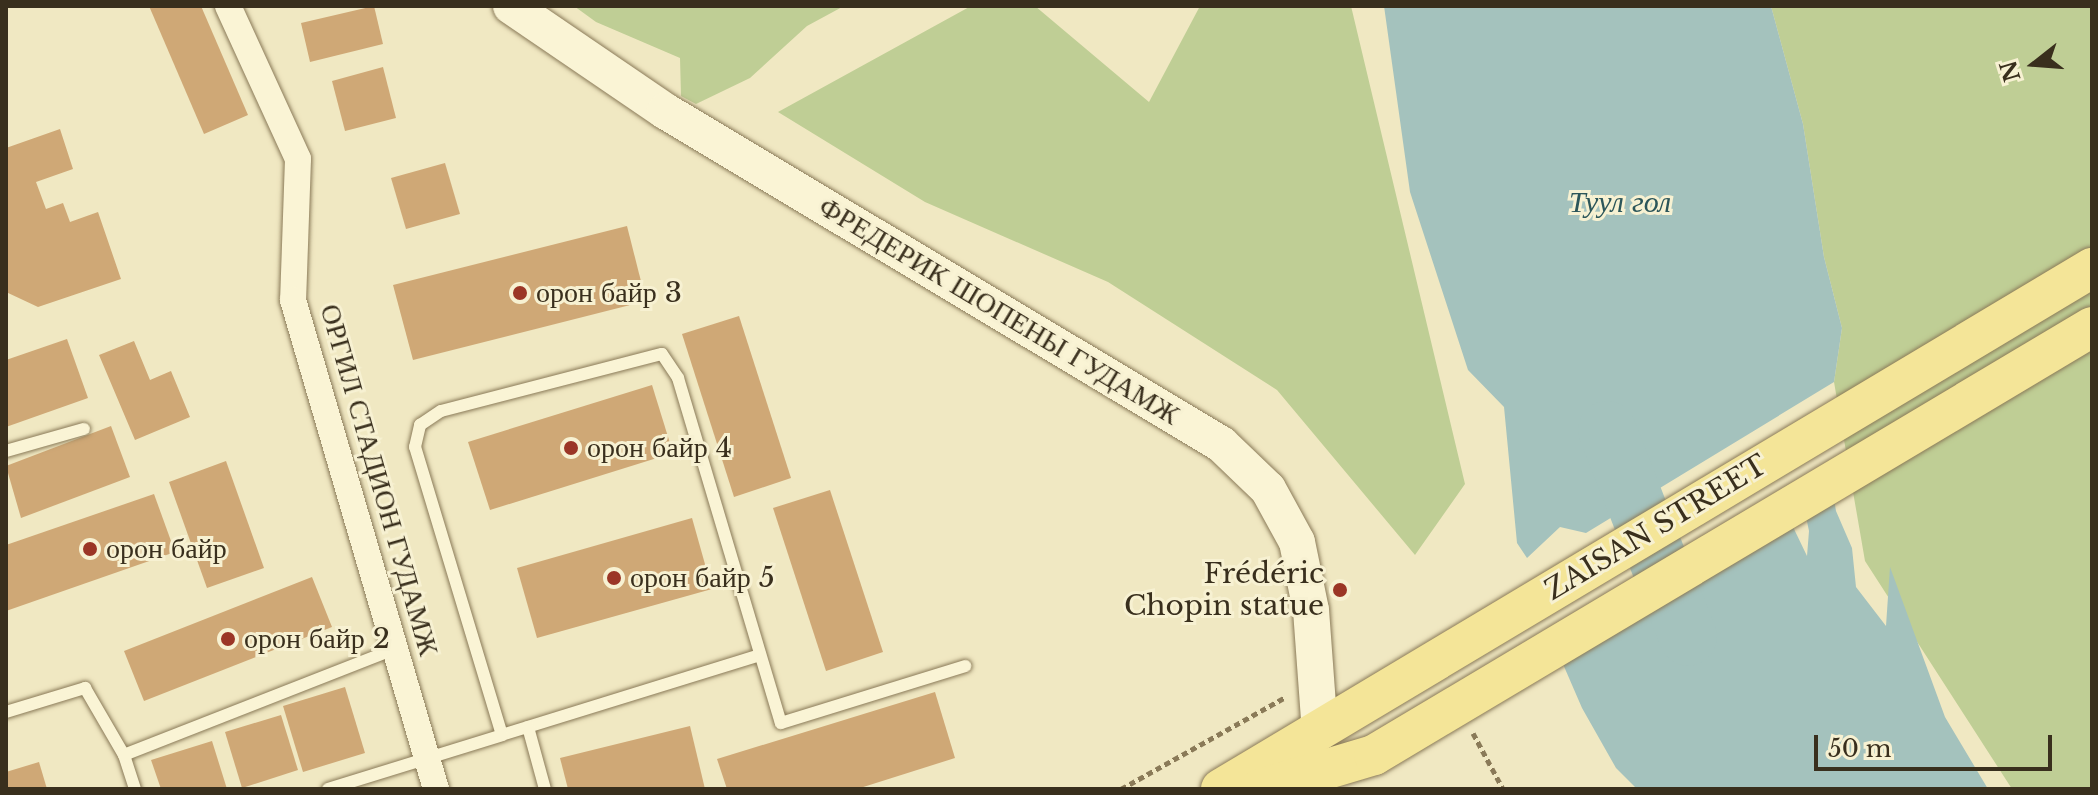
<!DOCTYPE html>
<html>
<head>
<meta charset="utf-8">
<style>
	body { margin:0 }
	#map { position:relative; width:2098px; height:795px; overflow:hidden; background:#f0e8c2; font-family:"Libre Baskerville",serif }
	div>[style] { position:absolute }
	.green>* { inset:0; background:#bfce95 }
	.water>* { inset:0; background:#a4c2bd }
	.river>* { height:58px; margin:-29px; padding:0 29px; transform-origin:29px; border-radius:29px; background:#a4c2bd }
	.building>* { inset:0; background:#cfa876 }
	.path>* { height:5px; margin-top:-2.5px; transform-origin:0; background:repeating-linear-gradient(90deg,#8a7a58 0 6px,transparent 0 10px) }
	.roads { filter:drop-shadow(0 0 2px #8a7a58) drop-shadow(0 0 2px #8a7a58) }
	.lane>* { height:12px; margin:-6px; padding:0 6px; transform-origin:6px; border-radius:6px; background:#faf4d5 }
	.street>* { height:26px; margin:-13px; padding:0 13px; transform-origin:13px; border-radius:13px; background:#faf4d5 }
	.secondary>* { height:36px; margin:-18px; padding:0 18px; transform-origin:18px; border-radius:18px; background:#faf4d5 }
	.primary>* { height:40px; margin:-20px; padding:0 20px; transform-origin:20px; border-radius:20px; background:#f4e598 }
	.dots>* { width:22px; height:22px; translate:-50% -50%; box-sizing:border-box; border:4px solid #f7f1d2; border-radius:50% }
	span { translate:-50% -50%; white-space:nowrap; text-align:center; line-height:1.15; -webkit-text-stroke:6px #f7f1d2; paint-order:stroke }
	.poi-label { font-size:28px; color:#392f1d }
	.left { translate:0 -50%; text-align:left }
	.right { translate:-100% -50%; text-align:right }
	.street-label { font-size:28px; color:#392f1d }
	.water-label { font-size:30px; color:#2c565a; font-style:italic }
	.frame { position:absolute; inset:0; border:8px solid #392f1d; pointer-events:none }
	.north { position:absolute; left:1994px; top:24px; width:80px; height:80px; -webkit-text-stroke:6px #f7f1d2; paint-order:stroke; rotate:253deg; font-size:22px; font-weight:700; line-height:32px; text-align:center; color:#392f1d }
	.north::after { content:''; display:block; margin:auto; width:28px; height:36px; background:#392f1d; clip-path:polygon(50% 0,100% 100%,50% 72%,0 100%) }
	.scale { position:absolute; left:1814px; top:735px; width:238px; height:36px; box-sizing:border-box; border:4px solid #392f1d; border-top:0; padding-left:10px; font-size:24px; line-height:28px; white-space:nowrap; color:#392f1d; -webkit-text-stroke:6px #f7f1d2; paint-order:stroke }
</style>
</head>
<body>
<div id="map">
	<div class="green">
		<i style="clip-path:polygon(574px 6px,844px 6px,807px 26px,750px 78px,696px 104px,681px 96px,680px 58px,596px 22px)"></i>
		<i style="clip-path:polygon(971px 6px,1035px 6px,1149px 102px,1200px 6px,1351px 6px,1465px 484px,1415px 555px,1277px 390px,1108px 282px,925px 202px,778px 112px)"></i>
		<i style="clip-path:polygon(1771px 6px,2092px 6px,2092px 789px,2012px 789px,1865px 561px,1834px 382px,1842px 328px,1824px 257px,1803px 124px)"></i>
	</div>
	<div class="water">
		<i style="clip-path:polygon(1384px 6px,1771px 6px,1803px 124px,1824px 257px,1842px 328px,1834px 382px,1586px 533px,1560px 527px,1527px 558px,1517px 543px,1504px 407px,1468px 370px,1410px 192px)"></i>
		<i style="clip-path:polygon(1830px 476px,1836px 511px,1852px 548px,1856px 587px,1886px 626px,1890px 567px,1945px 717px,1988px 789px,1637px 789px,1616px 768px,1582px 708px,1553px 641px,1782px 504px,1807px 556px,1809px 531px,1801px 493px)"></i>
	</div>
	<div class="river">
		<i style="left:1607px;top:430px;width:222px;rotate:68.6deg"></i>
	</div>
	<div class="building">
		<i style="clip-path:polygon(149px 6px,201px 6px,248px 115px,204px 134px)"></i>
		<i style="clip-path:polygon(374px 6px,383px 44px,310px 62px,301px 23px)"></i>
		<i style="clip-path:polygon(383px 67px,396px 118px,345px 131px,332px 81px)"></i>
		<i style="clip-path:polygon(60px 129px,73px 169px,36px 182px,46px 209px,63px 203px,70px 222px,98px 212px,121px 279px,38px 307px,6px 292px,6px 148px)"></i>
		<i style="clip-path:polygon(445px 163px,460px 214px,406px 229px,391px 178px)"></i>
		<i style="clip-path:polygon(627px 226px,646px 301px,413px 360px,393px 285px)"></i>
		<i style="clip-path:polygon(739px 316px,791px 478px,734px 497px,682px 334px)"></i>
		<i style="clip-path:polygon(67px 339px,88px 398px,6px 427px,6px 360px)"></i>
		<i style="clip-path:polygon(134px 341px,150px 380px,171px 371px,190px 417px,135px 440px,99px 355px)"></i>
		<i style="clip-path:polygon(652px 385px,673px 453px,490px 510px,468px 442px)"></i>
		<i style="clip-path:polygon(111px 426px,130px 477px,21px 518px,6px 466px)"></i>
		<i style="clip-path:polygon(226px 461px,264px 568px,207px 588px,169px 482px)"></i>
		<i style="clip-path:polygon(830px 490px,883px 652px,826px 671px,773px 508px)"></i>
		<i style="clip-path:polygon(154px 494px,175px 552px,6px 611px,6px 545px)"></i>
		<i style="clip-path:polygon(692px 518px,712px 589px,537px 638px,517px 568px)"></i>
		<i style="clip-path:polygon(312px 577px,332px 627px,144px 701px,124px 651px)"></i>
		<i style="clip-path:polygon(345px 687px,365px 753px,303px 772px,283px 706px)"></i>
		<i style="clip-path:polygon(935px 692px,955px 758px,857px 789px,727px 789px,717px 759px)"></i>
		<i style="clip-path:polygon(281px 715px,298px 770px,242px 788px,225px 732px)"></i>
		<i style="clip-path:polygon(690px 726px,705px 789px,568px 789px,560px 758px)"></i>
		<i style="clip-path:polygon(212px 741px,227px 789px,161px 789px,151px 760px)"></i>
		<i style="clip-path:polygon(39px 762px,47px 789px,6px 789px,6px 772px)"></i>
	</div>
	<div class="path">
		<i style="left:1473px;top:733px;width:64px;rotate:61.8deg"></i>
		<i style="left:1121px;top:789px;width:187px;rotate:-29.2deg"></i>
	</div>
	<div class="roads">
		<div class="lane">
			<i style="left:6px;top:451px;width:81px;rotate:-15.8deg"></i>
			<i style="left:760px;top:655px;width:270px;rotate:162.8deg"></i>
			<i style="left:502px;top:735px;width:301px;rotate:-106.8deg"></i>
			<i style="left:415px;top:447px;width:23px;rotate:-77deg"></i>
			<i style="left:420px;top:425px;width:25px;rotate:-34deg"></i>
			<i style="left:441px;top:411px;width:228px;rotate:-14.5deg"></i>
			<i style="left:662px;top:354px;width:29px;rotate:56deg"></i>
			<i style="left:678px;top:378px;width:360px;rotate:73.4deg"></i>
			<i style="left:781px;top:723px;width:193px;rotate:-17.2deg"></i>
			<i style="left:6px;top:712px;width:83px;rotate:-16.9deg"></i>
			<i style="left:85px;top:688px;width:78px;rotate:59.8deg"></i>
			<i style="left:124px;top:755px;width:36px;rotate:72deg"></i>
			<i style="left:528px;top:727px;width:64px;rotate:74.7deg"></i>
			<i style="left:124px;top:755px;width:290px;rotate:-21.4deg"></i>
			<i style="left:328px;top:789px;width:182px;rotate:-17.2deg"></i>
		</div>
		<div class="street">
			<i style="left:228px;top:6px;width:168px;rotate:65.4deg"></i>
			<i style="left:298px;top:159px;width:141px;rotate:92deg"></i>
			<i style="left:293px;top:300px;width:509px;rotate:73.7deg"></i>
		</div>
		<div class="secondary">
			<i style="left:511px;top:6px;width:186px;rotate:34.3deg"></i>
			<i style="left:665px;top:111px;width:648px;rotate:30.92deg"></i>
			<i style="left:1221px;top:444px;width:65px;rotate:43.8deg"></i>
			<i style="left:1268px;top:489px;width:60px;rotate:61.3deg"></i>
			<i style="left:1297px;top:542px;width:69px;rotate:78.4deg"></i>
			<i style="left:1311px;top:610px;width:122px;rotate:85.8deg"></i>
		</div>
		<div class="primary">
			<i style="left:1221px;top:789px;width:1015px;rotate:-30.89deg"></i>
			<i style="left:1260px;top:789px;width:119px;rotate:-16.6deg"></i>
			<i style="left:1374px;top:755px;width:836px;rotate:-30.8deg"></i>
		</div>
	</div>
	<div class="dots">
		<i style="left:520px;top:293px;background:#9b3626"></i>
		<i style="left:571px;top:448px;background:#9b3626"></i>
		<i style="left:90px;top:549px;background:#9b3626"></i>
		<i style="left:614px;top:578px;background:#9b3626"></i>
		<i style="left:1340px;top:590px;background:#9b3626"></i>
		<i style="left:228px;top:639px;background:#9b3626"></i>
	</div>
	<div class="poi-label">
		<span class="left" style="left:536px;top:293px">орон байр 3</span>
		<span class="left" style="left:587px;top:448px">орон байр 4</span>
		<span class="left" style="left:106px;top:549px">орон байр</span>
		<span class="right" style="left:1324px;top:590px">Frédéric<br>Chopin statue</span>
		<span class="left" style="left:630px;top:578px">орон байр 5</span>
		<span class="left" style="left:244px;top:639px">орон байр 2</span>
	</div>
	<div class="street-label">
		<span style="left:999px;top:311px;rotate:31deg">ФРЕДЕРИК ШОПЕНЫ ГУДАМЖ</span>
		<span style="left:379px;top:480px;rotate:74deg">ОРГИЛ СТАДИОН ГУДАМЖ</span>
		<span style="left:1656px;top:528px;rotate:-31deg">ZAISAN STREET</span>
	</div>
	<div class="water-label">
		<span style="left:1620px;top:202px">Туул гол</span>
	</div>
	<div class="frame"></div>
	<div class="north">N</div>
	<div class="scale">50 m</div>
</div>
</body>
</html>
